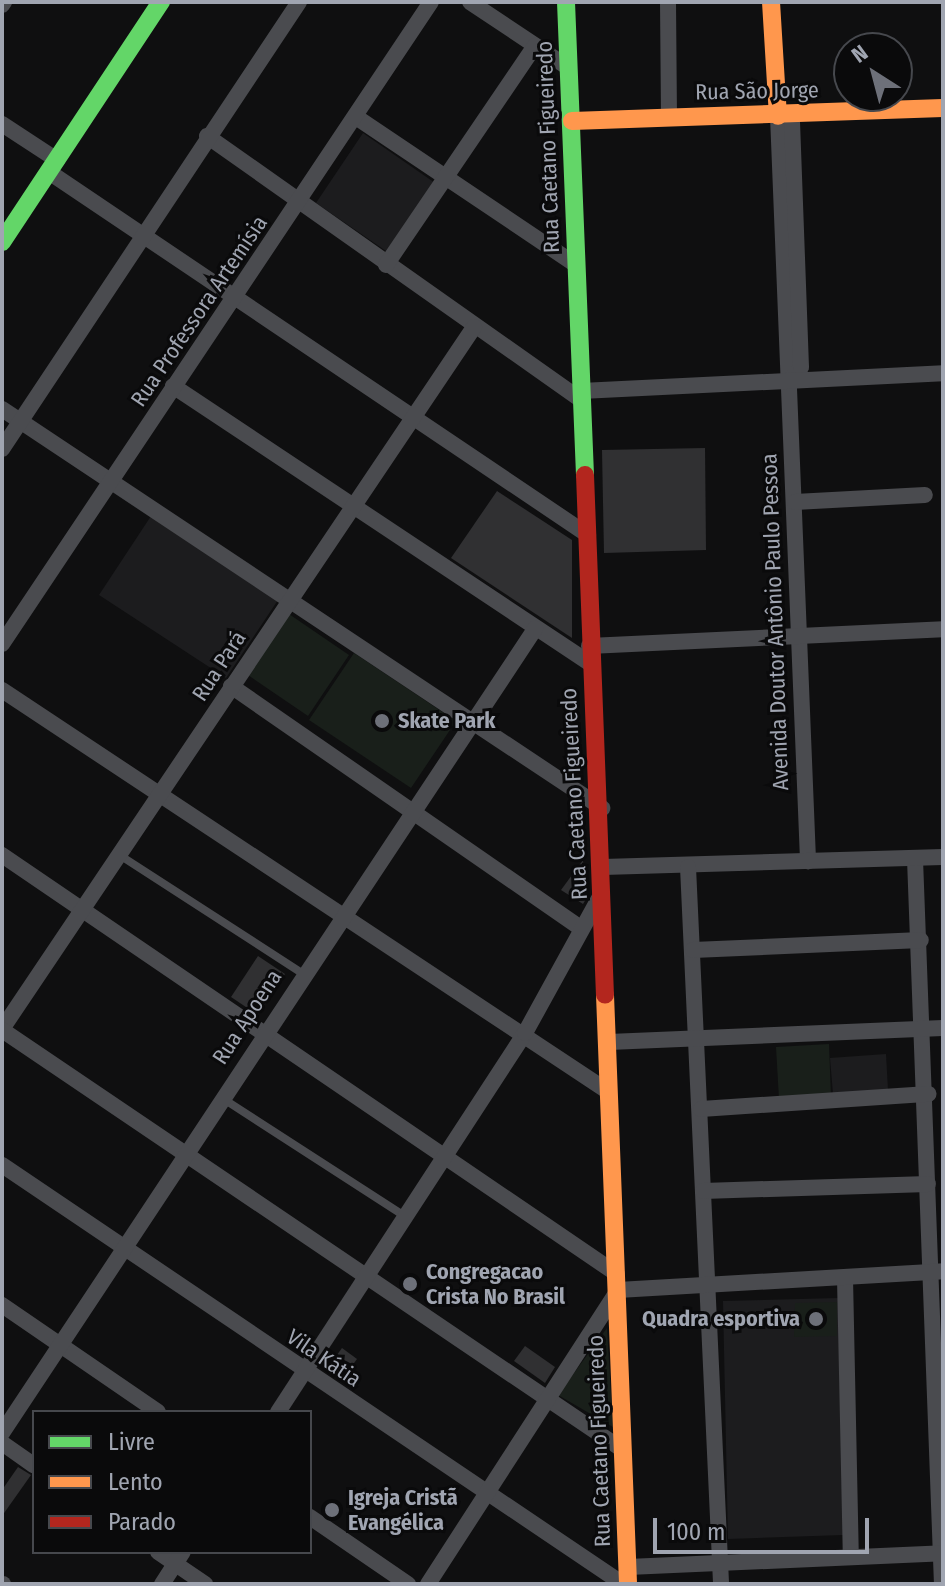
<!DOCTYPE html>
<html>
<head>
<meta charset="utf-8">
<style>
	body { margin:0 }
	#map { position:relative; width:945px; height:1586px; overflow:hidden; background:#0f0f10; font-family:"Fira Sans Condensed",sans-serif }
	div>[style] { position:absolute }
	.built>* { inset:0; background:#1c1c1e }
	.green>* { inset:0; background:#191f1a }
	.building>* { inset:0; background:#303032 }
	.lane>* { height:8px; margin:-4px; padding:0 4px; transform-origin:4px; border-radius:4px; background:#4a4b4f }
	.street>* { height:16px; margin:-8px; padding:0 8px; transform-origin:8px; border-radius:8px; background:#4a4b4f }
	.fast>* { height:18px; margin:-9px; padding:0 9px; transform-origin:9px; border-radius:9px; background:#63d668 }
	.slow>* { height:18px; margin:-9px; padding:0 9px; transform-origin:9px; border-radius:9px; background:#ff974d }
	.jam>* { height:18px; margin:-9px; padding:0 9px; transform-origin:9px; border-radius:9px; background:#b3261e }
	.dots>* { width:22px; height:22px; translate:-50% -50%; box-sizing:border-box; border:4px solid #0a0a0b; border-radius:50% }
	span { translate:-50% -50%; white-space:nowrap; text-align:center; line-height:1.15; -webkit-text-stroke:6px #0a0a0b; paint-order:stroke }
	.street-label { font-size:22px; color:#a0a5b1 }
	.poi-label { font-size:22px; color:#a0a5b1; font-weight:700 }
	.left { translate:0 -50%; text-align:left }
	.right { translate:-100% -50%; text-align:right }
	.frame { position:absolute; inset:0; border:4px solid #a0a5b1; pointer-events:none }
	.legend { position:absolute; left:32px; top:1410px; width:280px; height:144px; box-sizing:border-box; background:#0a0a0b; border:2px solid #46484d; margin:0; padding:10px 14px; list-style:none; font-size:24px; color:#a0a5b1 }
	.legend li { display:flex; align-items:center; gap:16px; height:40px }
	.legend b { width:40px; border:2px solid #46484d }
	.north { position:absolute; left:833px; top:32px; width:80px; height:80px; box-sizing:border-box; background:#0a0a0b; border:2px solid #46484d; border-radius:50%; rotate:324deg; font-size:22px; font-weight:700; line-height:32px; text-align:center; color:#a0a5b1 }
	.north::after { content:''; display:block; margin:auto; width:28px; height:36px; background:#6d7079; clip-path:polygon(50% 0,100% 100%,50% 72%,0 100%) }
	.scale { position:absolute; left:653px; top:1518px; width:216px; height:36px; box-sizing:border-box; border:4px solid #a0a5b1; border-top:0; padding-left:10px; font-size:24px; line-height:28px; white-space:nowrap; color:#a0a5b1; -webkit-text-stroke:6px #0a0a0b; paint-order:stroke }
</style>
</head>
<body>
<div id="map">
	<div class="built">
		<i style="clip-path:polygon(363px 133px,435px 183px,386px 251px,316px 203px)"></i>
		<i style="clip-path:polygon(153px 513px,280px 597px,226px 678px,99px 595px)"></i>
		<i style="clip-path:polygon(886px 1054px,888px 1090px,833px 1094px,830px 1058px)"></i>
		<i style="clip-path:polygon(838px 1298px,843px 1535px,728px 1539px,723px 1301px)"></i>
	</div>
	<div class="green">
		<i style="clip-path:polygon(286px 612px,349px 655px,308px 716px,245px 673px)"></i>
		<i style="clip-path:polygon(354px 653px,456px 721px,411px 788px,309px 720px)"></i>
		<i style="clip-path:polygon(829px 1044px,831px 1097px,779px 1099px,776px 1047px)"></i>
		<i style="clip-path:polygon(837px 1302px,837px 1336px,794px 1337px,795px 1303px)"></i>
		<i style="clip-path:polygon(607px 1328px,613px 1427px,558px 1395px)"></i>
	</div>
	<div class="building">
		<i style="clip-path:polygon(705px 448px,706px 550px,604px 553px,602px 450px)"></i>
		<i style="clip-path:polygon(497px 491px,572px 540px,572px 638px,451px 558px)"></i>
		<i style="clip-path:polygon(583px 860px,586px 899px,583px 904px,561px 890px)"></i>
		<i style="clip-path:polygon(258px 956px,285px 974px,258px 1015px,231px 997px)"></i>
		<i style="clip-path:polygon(525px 1346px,555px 1367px,545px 1383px,514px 1361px)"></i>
		<i style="clip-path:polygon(342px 1348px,357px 1359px,341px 1381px,326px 1370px)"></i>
		<i style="clip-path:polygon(18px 1467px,31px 1475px,2px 1516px,2px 1490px)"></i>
	</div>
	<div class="lane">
		<i style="left:121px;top:856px;width:216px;rotate:32.9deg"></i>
		<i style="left:222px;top:1098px;width:219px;rotate:32.9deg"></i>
	</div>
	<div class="street">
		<i style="left:470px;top:2px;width:119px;rotate:33.7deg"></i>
		<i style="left:668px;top:2px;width:114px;rotate:89.5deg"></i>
		<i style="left:2px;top:5px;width:4px;rotate:-56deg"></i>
		<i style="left:778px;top:116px;width:746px;rotate:87.69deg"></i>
		<i style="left:356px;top:117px;width:265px;rotate:33.9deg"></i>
		<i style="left:2px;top:124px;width:66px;rotate:33.2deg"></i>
		<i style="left:207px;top:136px;width:458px;rotate:35.2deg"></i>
		<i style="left:49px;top:172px;width:650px;rotate:33.96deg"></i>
		<i style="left:386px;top:265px;width:265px;rotate:-55.8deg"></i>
		<i style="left:789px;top:381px;width:18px;rotate:-49deg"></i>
		<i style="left:801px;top:367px;width:251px;rotate:-92.1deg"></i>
		<i style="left:173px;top:386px;width:502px;rotate:33.63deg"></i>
		<i style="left:581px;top:391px;width:362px;rotate:-2.8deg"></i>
		<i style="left:2px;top:409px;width:721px;rotate:33.62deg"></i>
		<i style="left:2px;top:449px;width:537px;rotate:-56.4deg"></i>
		<i style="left:795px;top:502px;width:130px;rotate:-3.1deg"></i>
		<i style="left:2px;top:644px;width:772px;rotate:-56.25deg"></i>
		<i style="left:589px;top:646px;width:354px;rotate:-2.7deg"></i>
		<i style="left:231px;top:686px;width:425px;rotate:34.7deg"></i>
		<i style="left:2px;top:690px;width:728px;rotate:33.52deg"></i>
		<i style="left:2px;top:855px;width:744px;rotate:34.27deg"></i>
		<i style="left:915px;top:859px;width:726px;rotate:87.87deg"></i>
		<i style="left:603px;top:867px;width:340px;rotate:-1.7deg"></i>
		<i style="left:688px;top:867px;width:718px;rotate:87.36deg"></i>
		<i style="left:693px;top:950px;width:228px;rotate:-2.5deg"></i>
		<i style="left:2px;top:1029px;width:846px;rotate:-56.08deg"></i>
		<i style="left:2px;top:1030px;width:746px;rotate:34.07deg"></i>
		<i style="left:609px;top:1042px;width:334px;rotate:-2.4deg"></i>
		<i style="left:701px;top:1109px;width:228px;rotate:-3.8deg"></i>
		<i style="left:2px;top:1165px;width:749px;rotate:34.01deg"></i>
		<i style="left:703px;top:1191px;width:225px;rotate:-1.8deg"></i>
		<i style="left:845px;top:1278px;width:279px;rotate:88.8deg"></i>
		<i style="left:2px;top:1305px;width:189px;rotate:34.4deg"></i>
		<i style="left:278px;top:1412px;width:452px;rotate:-56.9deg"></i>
		<i style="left:525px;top:1033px;width:158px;rotate:-61.2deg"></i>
		<i style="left:2px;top:1433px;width:965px;rotate:-56.46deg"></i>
		<i style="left:2px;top:1443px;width:39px;rotate:35deg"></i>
		<i style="left:310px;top:1517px;width:119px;rotate:34.4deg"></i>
		<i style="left:158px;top:1552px;width:57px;rotate:34.2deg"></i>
		<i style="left:628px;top:1567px;width:315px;rotate:-2.5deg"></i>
		<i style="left:2px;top:1584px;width:1px"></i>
		<i style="left:162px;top:1584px;width:38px;rotate:-57deg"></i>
		<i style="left:428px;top:1584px;width:350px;rotate:-57.1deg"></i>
		<i style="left:618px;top:1290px;width:326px;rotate:-3.3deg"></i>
	</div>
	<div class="fast">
		<i style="left:566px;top:2px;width:473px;rotate:87.7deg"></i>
		<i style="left:2px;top:242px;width:288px;rotate:-56.5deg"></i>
	</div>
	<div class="slow">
		<i style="left:771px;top:2px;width:114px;rotate:86.5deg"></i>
		<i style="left:572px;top:121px;width:371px;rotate:-2deg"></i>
		<i style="left:605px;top:995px;width:589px;rotate:87.76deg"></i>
	</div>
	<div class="jam">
		<i style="left:585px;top:475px;width:520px;rotate:87.8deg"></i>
	</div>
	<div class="dots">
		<i style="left:382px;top:721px;background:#6d7079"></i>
		<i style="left:410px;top:1284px;background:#6d7079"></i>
		<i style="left:816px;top:1319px;background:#6d7079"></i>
		<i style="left:332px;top:1510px;background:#6d7079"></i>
	</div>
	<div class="street-label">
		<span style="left:757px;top:91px;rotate:-1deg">Rua São Jorge</span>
		<span style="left:548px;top:147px;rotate:-92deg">Rua Caetano Figueiredo</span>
		<span style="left:199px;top:311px;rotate:-56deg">Rua Professora Artemísia</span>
		<span style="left:775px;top:622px;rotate:-92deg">Avenida Doutor Antônio Paulo Pessoa</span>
		<span style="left:219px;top:666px;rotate:-57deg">Rua Pará</span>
		<span style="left:574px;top:794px;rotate:-93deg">Rua Caetano Figueiredo</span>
		<span style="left:247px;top:1017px;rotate:-57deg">Rua Apoena</span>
		<span style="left:324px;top:1358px;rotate:34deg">Vila Kátia</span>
		<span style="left:599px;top:1441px;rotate:-92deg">Rua Caetano Figueiredo</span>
	</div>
	<div class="poi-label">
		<span class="left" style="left:398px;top:721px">Skate Park</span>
		<span class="left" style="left:426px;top:1284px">Congregacao<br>Crista No Brasil</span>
		<span class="right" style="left:800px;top:1319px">Quadra esportiva</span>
		<span class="left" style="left:348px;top:1510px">Igreja Cristã<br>Evangélica</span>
	</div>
	<div class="frame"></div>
	<ul class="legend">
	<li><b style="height:10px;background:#63d668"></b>Livre</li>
	<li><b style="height:10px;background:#ff974d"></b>Lento</li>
	<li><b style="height:10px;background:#b3261e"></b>Parado</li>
	</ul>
	<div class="north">N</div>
	<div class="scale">100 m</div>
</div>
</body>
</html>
